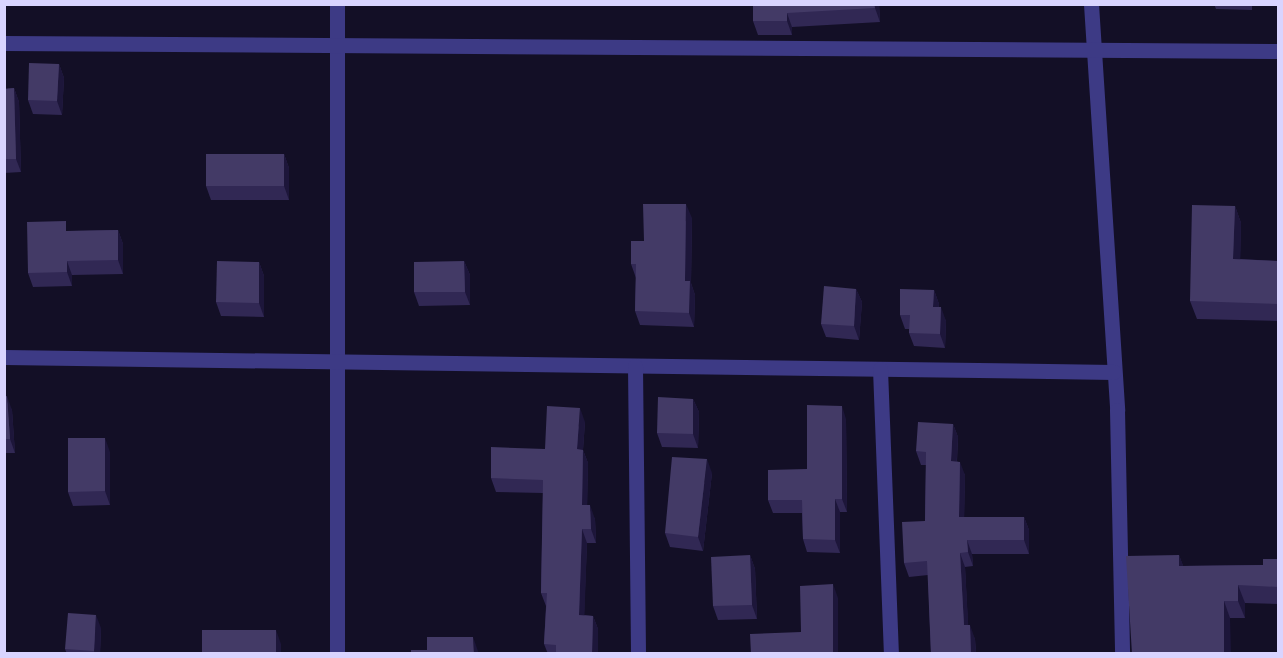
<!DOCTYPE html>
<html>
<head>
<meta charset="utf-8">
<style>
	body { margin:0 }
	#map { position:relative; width:1283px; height:658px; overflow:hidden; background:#130f26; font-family:"Open Sans",sans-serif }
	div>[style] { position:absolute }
	.street>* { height:15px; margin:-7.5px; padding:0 7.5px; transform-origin:7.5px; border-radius:7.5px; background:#3d3a85 }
	.wall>* { inset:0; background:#312854 }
	.shaded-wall>* { inset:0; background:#1d163a }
	.building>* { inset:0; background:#433a66 }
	span { translate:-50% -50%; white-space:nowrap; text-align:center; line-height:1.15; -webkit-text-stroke:4.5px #130f26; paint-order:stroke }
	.frame { position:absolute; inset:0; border:6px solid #d9d4ff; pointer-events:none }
</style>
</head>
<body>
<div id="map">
	<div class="street">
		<i style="left:337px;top:4px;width:650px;rotate:90deg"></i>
		<i style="left:1091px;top:4px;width:407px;rotate:86.3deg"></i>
		<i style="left:1117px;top:410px;width:244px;rotate:88.8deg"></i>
		<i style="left:4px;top:43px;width:1274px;rotate:0.36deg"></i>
		<i style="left:4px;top:357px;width:1110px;rotate:0.77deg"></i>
		<i style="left:635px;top:366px;width:288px;rotate:89.4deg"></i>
		<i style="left:880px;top:369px;width:285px;rotate:87.8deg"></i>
	</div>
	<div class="wall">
		<i style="clip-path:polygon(753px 4px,879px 4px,880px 22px,792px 27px,792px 35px,758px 35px,753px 21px)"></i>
		<i style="clip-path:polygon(1214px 4px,1252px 4px,1252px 10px,1216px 9px)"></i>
		<i style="clip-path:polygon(59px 64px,64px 78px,62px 115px,33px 114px,28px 100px)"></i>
		<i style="clip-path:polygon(14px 88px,19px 102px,21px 172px,4px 173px,4px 89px)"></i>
		<i style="clip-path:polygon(284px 154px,289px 168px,289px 200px,211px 200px,206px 186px)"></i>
		<i style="clip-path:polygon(1235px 206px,1241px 223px,1240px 259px,1278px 261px,1278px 321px,1197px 319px,1190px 301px)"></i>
		<i style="clip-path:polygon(692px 218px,691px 283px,695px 295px,694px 327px,640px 325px,635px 311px,636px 278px,631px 264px,644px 241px)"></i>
		<i style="clip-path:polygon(118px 230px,123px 244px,123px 274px,72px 275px,72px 286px,33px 287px,28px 273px,69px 231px)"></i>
		<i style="clip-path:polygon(464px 261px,470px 275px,470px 305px,419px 306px,414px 292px)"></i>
		<i style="clip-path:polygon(259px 262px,264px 276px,264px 317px,221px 316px,216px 302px)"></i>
		<i style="clip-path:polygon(856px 289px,862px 302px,859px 340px,826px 337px,821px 324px)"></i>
		<i style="clip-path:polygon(934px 290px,939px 304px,939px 307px,946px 321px,945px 348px,914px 346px,909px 333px,909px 329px,905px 329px,900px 315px)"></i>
		<i style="clip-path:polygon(4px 397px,12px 410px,15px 453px,4px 453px)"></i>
		<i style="clip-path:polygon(693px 399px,699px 412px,698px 448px,662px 447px,657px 433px)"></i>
		<i style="clip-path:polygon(846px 419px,847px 512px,840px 512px,840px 553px,807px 552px,803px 539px,802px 513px,773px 513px,768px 500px,807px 469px)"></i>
		<i style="clip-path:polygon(585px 422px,583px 450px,588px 463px,587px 505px,595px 519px,596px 543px,587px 543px,584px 615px,593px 616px,598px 629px,598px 654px,548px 654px,544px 644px,546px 606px,541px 593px,543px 493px,496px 492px,491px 478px,545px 449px)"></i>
		<i style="clip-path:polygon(953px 424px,958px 437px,957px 461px,965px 475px,964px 517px,1024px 517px,1029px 530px,1029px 554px,972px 554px,973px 566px,965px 567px,968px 625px,975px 639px,976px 654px,931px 654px,928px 575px,909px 577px,904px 563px,925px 521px,926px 465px,921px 465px,916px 451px)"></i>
		<i style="clip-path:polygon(110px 452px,110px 505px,73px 506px,68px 492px)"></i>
		<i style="clip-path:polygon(712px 473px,703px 551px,670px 547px,665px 533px)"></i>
		<i style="clip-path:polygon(750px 555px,755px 569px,757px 619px,718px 620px,713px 606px)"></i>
		<i style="clip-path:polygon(1179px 555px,1183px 566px,1263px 565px,1278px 559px,1278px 604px,1245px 603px,1245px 618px,1230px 618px,1132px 654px)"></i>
		<i style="clip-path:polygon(101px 628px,100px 654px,67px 654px,65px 649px)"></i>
	</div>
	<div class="shaded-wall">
		<i style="clip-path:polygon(874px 4px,879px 4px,880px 22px,875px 8px)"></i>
		<i style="clip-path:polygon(787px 13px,792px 27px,792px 35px,787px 21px)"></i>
		<i style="clip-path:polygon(59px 64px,64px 78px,62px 115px,57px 101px)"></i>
		<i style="clip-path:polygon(14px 88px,19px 102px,21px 172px,16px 159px)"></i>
		<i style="clip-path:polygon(284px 154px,289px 168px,289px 200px,284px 186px)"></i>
		<i style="clip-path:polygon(686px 204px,692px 218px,691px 283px,695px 295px,694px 327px,689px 313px,685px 281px)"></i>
		<i style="clip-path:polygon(1235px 206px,1241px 223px,1240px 277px,1233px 259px)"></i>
		<i style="clip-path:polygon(118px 230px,123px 244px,123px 274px,118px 260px)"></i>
		<i style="clip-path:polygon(67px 261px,72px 275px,72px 286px,67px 272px)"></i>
		<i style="clip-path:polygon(464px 261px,470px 275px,470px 305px,465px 292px)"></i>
		<i style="clip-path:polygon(259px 262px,264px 276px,264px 317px,259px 303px)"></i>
		<i style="clip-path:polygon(856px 289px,862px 302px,859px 340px,854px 326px)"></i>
		<i style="clip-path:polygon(934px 290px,939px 304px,938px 321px,933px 307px)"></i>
		<i style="clip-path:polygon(941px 307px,946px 321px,945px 348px,940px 334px)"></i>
		<i style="clip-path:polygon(7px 396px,12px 410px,15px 453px,10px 439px)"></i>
		<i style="clip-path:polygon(693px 399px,699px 412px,698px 448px,693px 434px)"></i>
		<i style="clip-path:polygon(842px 406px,846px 419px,847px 512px,842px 499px)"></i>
		<i style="clip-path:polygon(580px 408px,585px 422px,582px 463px,577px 449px)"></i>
		<i style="clip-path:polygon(953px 424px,958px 437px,956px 475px,951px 461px)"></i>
		<i style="clip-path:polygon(105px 438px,110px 452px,110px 505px,105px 491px)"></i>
		<i style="clip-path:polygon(583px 450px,588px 463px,587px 519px,582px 505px)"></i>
		<i style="clip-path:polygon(707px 459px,712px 473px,703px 551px,698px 537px)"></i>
		<i style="clip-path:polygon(960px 462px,965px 475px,964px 531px,959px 517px)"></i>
		<i style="clip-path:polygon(835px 499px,840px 512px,840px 553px,835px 540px)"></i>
		<i style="clip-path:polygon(590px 505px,595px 519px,596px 543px,591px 529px)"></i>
		<i style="clip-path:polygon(1024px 517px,1029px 530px,1029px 554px,1024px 540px)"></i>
		<i style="clip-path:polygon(582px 529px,587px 543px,584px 628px,579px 615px)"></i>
		<i style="clip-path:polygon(967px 540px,972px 554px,973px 566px,968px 552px)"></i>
		<i style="clip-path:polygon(960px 553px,965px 567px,969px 639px,964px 625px)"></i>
		<i style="clip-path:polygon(750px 555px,755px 569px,757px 619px,752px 605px)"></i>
		<i style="clip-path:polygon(1179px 555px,1186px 573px,1179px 566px)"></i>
		<i style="clip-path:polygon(833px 584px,838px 598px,838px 654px,833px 654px)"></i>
		<i style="clip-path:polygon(1238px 585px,1245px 603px,1245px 618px,1238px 601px)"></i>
		<i style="clip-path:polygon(1224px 601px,1230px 618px,1231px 654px,1224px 654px)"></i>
		<i style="clip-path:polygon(96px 615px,101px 628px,100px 654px,95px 654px,94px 651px)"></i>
		<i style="clip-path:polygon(593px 616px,598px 629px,598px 654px,592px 654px)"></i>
		<i style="clip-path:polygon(970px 625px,975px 639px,976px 654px,971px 654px)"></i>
		<i style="clip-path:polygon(276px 630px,281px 644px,281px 654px,276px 654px)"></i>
		<i style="clip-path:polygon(473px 637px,479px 654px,474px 654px)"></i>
	</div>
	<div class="building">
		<i style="clip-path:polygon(753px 4px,874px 4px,875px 8px,787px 13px,787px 21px,753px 21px)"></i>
		<i style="clip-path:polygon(29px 63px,59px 64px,57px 101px,28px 100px)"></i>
		<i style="clip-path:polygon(14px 88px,16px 159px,4px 159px,4px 89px)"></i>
		<i style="clip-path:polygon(206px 154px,284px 154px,284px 186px,206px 186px)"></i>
		<i style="clip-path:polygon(643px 204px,686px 204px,685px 281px,690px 281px,689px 313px,635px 311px,636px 264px,631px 264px,631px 241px,644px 241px)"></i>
		<i style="clip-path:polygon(1192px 205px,1235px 206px,1233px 259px,1278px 261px,1278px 304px,1190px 301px)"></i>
		<i style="clip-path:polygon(66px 221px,66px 231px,118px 230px,118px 260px,67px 261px,67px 272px,28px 273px,27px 222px)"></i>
		<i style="clip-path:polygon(217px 261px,259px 262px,259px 303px,216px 302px)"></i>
		<i style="clip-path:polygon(464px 261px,465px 292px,414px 292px,414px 262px)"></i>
		<i style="clip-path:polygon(824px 286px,856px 289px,854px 326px,821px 324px)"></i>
		<i style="clip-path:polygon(900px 289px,934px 290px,933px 307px,941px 307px,940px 334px,909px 333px,910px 315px,900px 315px)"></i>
		<i style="clip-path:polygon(7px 396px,10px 439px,4px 439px,4px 397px)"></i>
		<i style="clip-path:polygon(658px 397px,693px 399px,693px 434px,657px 433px)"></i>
		<i style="clip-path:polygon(807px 405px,842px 406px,842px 499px,835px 499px,835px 540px,803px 539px,802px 500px,768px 500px,768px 470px,807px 469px)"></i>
		<i style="clip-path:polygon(547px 406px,580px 408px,577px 449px,583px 450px,582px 505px,590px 505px,591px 529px,582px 529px,579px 615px,593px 616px,592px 654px,556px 654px,556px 645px,544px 644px,547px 593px,541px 593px,543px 480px,491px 478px,491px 447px,545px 449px)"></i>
		<i style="clip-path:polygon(918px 422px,953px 424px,951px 461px,960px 462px,959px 517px,1024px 517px,1024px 540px,967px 540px,968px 552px,960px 553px,964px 625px,970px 625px,971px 654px,931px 654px,927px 561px,904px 563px,902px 522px,925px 521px,926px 452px,916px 451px)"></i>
		<i style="clip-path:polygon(68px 438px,105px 438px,105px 491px,68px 492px)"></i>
		<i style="clip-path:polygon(672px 457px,707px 459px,698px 537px,665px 533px)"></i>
		<i style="clip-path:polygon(750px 555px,752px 605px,713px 606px,711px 557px)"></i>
		<i style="clip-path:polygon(1179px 555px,1179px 566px,1263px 565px,1263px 559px,1278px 559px,1278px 587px,1238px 585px,1238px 601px,1224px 601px,1224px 654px,1132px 654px,1126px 556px)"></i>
		<i style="clip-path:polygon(833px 584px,833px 654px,751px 654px,750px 634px,801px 632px,800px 586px)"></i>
		<i style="clip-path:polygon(68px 613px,96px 615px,94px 651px,65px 649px)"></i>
		<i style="clip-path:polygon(202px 630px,276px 630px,276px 654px,202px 654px)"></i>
		<i style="clip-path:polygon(427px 637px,473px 637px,474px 654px,411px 654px,411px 650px,427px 650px)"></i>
	</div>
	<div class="frame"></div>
</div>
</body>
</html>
